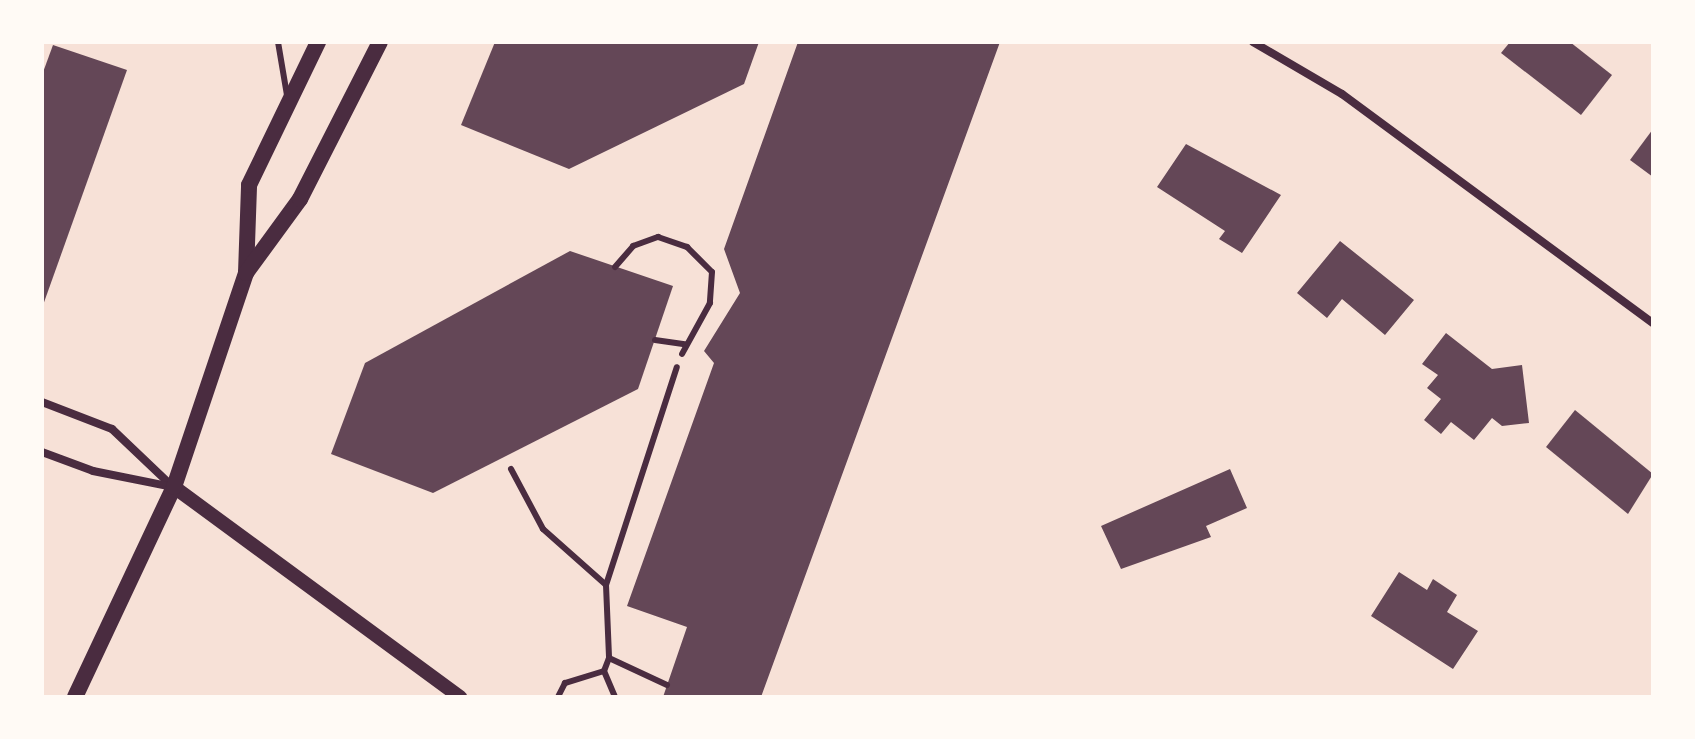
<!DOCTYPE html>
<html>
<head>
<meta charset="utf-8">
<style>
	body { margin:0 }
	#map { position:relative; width:1695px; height:739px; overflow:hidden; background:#f7e1d7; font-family:"Source Serif 4",serif }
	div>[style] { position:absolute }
	.building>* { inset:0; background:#644757 }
	.service>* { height:6px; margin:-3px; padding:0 3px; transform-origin:3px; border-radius:3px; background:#4a2c40 }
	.minor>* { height:8px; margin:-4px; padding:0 4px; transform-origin:4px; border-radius:4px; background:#4a2c40 }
	.tertiary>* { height:14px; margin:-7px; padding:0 7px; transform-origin:7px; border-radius:7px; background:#4a2c40 }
	.secondary>* { height:16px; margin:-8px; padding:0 8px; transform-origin:8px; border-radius:8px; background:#4a2c40 }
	span { translate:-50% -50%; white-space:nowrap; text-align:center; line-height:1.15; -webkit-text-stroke:8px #fffaf5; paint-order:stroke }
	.frame { position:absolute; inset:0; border:44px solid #fffaf5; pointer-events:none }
</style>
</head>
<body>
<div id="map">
	<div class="building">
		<i style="clip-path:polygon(495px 42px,759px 42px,744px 84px,569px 169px,461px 125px)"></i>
		<i style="clip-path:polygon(798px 42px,1000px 42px,761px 697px,663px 697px,687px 627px,627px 606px,714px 363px,704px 351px,740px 293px,724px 249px)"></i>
		<i style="clip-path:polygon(1510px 42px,1570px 42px,1612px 75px,1581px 115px,1501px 53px)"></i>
		<i style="clip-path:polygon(53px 45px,127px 70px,42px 308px,42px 75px)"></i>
		<i style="clip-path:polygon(1653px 129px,1653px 177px,1630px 160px)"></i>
		<i style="clip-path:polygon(1186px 144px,1281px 195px,1242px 253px,1219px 239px,1225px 231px,1157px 187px)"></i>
		<i style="clip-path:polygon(1340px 241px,1414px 300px,1385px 335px,1342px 299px,1327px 318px,1297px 293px)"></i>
		<i style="clip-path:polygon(570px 251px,673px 286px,638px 389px,433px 493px,331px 454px,365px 363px)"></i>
		<i style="clip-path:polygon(1446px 333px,1492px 369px,1522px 365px,1529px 423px,1502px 426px,1492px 418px,1474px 440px,1451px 422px,1441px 434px,1424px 420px,1441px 399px,1427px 388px,1438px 375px,1422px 364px)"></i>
		<i style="clip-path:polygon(1575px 410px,1653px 474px,1628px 514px,1546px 447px)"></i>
		<i style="clip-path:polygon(1230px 469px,1247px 508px,1206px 526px,1211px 537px,1121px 569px,1101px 526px)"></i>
		<i style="clip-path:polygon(1399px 572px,1427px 590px,1433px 579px,1457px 595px,1447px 612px,1478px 631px,1453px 669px,1371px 616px)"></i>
	</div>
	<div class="service">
		<i style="left:278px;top:42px;width:54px;rotate:80.4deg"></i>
		<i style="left:615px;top:267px;width:28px;rotate:-49deg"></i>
		<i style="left:633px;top:246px;width:27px;rotate:-20deg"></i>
		<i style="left:658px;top:237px;width:31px;rotate:19deg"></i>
		<i style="left:687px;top:247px;width:35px;rotate:45deg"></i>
		<i style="left:712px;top:272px;width:31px;rotate:94deg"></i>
		<i style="left:710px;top:303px;width:58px;rotate:118.8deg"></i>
		<i style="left:655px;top:340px;width:30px;rotate:8deg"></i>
		<i style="left:511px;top:469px;width:68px;rotate:61.9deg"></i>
		<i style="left:543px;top:529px;width:84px;rotate:41.6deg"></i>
		<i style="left:606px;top:585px;width:73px;rotate:87.6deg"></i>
		<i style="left:609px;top:658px;width:14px;rotate:111deg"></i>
		<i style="left:604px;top:671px;width:41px;rotate:162.9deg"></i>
		<i style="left:565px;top:683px;width:16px;rotate:117deg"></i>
		<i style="left:606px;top:585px;width:229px;rotate:-72deg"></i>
		<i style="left:609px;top:658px;width:64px;rotate:25deg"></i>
		<i style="left:604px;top:671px;width:28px;rotate:67deg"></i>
	</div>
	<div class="minor">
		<i style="left:1253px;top:42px;width:103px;rotate:30.3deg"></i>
		<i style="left:1342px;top:94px;width:386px;rotate:36.4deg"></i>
		<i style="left:42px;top:402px;width:75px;rotate:21.1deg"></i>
		<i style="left:112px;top:429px;width:84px;rotate:43.6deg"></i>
		<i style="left:42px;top:452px;width:54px;rotate:20.4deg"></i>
		<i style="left:93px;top:471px;width:82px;rotate:11.3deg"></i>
	</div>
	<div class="tertiary">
		<i style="left:174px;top:487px;width:355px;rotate:36.3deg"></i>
	</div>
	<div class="secondary">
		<i style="left:246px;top:273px;width:88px;rotate:-88deg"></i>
		<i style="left:249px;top:185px;width:159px;rotate:-64.2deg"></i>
		<i style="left:75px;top:697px;width:232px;rotate:-64.8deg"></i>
		<i style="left:174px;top:487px;width:226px;rotate:-71.4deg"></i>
		<i style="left:246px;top:273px;width:92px;rotate:-53.9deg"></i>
		<i style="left:300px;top:199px;width:176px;rotate:-63deg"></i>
	</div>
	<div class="frame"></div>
</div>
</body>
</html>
